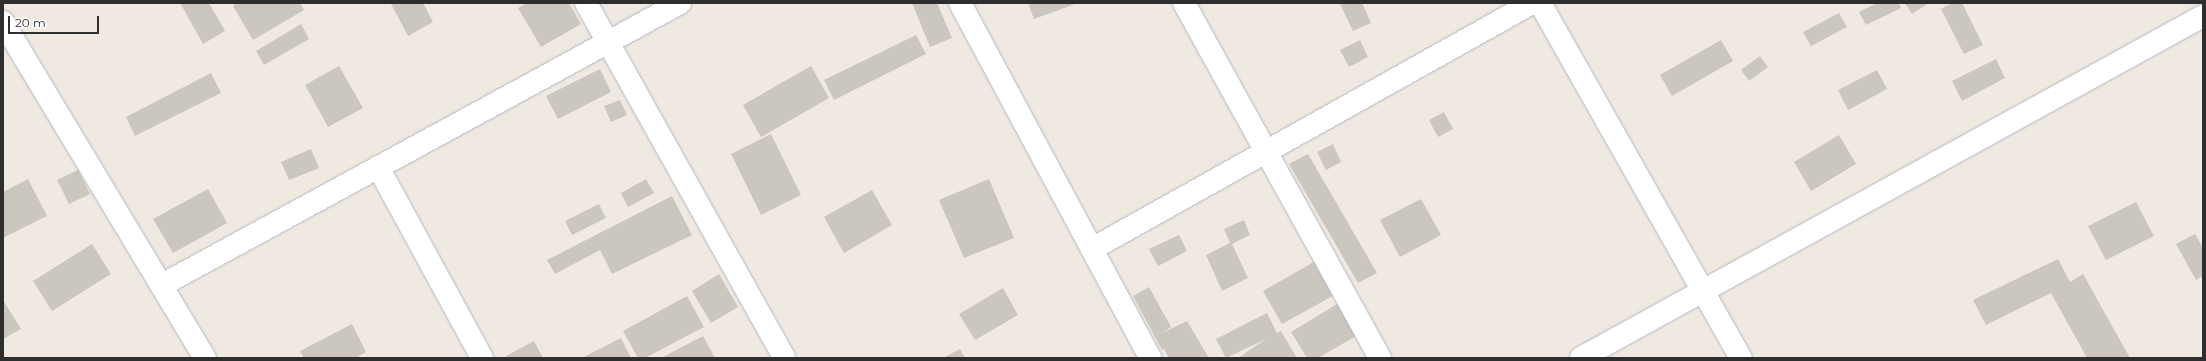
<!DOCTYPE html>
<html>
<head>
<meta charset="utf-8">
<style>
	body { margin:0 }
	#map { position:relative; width:2206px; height:361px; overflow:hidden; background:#efe9e1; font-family:Montserrat,sans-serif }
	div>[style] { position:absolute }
	.building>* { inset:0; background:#cbc7bf }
	.roads { filter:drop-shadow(0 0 1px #b4b7c1) drop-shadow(0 0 1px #b4b7c1) }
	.street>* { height:22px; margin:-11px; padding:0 11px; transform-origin:11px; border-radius:11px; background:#fff }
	span { translate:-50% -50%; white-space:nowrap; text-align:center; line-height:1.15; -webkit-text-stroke:4px #fff; paint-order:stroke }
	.frame { position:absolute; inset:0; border:4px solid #2e2e2e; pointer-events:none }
	.scale { position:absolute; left:8px; top:16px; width:91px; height:18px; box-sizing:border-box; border:2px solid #2e2e2e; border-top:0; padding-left:5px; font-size:12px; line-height:14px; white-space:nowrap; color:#2e2e2e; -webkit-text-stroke:3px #fff; paint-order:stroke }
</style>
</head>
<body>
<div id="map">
	<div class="building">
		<i style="clip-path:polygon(180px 3px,209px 3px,225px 31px,203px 44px)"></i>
		<i style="clip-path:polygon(237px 3px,300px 3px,304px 10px,253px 40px,233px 6px)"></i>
		<i style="clip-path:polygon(423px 3px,433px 22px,408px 36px,391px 4px)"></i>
		<i style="clip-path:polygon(527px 3px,569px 3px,581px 24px,541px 47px,518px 8px)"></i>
		<i style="clip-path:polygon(912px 3px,937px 3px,952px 38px,930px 47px)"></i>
		<i style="clip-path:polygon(1028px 3px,1078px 3px,1034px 19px)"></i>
		<i style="clip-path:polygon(1362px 3px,1371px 23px,1353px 31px,1340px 4px)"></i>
		<i style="clip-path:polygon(1877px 3px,1899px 3px,1901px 8px,1866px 25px,1859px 12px)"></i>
		<i style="clip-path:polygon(1905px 3px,1929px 3px,1912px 14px)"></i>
		<i style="clip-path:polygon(1952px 3px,1962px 3px,1983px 45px,1964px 54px,1941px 9px)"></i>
		<i style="clip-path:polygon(1839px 13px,1847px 27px,1811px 46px,1803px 32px)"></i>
		<i style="clip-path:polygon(301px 24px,309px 39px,264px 65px,256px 51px)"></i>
		<i style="clip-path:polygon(916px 35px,926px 54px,834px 100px,824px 80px)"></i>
		<i style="clip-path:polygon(1360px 40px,1368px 57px,1349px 67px,1340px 50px)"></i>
		<i style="clip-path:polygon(1721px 40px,1733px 61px,1672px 96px,1660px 75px)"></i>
		<i style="clip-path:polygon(1760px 56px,1768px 67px,1749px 81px,1741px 70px)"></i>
		<i style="clip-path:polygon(1996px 59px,2005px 78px,1962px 101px,1952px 81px)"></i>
		<i style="clip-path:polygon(339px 66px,363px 108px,328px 127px,305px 85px)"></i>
		<i style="clip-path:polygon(811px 66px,829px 98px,761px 137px,743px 105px)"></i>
		<i style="clip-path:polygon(600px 69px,611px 92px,558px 119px,546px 96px)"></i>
		<i style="clip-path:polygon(1877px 70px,1887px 89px,1848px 110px,1838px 90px)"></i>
		<i style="clip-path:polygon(211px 73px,221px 93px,135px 136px,126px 117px)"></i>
		<i style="clip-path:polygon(620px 100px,627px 115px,611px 122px,604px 106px)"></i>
		<i style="clip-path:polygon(1444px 112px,1453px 129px,1438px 137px,1429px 120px)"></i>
		<i style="clip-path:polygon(771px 134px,801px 195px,761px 215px,731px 154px)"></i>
		<i style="clip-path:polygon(1839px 135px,1856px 164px,1811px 191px,1794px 162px)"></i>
		<i style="clip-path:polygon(1333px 144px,1341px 162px,1326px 170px,1317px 152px)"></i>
		<i style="clip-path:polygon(311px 149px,319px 168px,289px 180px,281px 162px)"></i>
		<i style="clip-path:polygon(1308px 154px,1377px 273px,1358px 283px,1289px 164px)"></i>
		<i style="clip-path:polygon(78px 170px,90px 194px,69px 204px,57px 180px)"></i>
		<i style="clip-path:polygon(28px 179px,47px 216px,3px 238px,3px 192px)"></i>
		<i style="clip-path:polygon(646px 179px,654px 193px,628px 207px,621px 193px)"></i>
		<i style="clip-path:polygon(989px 179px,1014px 238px,964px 258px,939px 200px)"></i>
		<i style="clip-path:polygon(208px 189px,227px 223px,173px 253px,153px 219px)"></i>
		<i style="clip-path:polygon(872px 190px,892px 225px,844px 253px,824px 217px)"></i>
		<i style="clip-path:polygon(672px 196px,692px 235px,612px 274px,600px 250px,555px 274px,547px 260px)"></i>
		<i style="clip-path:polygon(1421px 199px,1441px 235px,1400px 257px,1380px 220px)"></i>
		<i style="clip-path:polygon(2136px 202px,2154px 236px,2106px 260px,2088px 226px)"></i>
		<i style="clip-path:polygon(599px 204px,606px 218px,572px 235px,565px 221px)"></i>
		<i style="clip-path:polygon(1244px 220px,1250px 235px,1232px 244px,1248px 278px,1222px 291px,1206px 255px,1230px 243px,1224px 229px)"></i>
		<i style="clip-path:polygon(2195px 234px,2203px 248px,2203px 276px,2196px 280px,2176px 244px)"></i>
		<i style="clip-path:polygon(1179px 235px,1187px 251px,1158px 266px,1149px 249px)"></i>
		<i style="clip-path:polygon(92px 244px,111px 274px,52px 311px,33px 281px)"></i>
		<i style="clip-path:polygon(1319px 259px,1338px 293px,1282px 324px,1263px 291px)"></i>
		<i style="clip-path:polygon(2058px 259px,2070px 282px,2083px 274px,2130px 358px,2087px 358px,2051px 293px,1986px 325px,1973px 300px)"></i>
		<i style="clip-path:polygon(719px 274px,738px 307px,711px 323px,692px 291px)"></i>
		<i style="clip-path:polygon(1149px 287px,1171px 327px,1162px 333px,1187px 321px,1209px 358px,1169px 358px,1164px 349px,1162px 350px,1133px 296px)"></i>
		<i style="clip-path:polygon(1003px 288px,1018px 315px,975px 340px,959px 314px)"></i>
		<i style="clip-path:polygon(687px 296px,704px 327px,645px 358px,638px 358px,623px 331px)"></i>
		<i style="clip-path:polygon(3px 300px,21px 329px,3px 339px)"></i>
		<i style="clip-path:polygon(1337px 304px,1356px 336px,1318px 358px,1307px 358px,1291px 332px)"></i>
		<i style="clip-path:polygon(1267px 313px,1277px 333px,1281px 331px,1297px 358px,1238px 358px,1266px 339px,1226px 358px,1216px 339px)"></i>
		<i style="clip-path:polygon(352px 324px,366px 352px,355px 358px,304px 358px,300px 351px)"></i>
		<i style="clip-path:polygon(703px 336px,715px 358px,661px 358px)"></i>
		<i style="clip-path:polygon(621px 338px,631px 358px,582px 358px)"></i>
		<i style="clip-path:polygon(534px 341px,543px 358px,507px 358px,506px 356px)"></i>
		<i style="clip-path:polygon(960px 349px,965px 358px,943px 358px)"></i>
	</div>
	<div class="roads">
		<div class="street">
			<i style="left:586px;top:3px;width:406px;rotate:60.8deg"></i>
			<i style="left:960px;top:3px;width:403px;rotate:61.8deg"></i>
			<i style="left:1184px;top:3px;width:406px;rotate:61.1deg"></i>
			<i style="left:1540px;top:3px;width:408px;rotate:60.5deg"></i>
			<i style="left:3px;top:22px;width:392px;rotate:59deg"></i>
			<i style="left:378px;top:167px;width:217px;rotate:61.4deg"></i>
			<i style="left:1092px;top:249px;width:504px;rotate:-29.21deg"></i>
			<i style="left:162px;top:285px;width:590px;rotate:-28.56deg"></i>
			<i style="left:1581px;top:358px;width:710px;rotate:-28.8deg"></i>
		</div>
	</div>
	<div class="frame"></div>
	<div class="scale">20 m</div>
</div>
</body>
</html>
